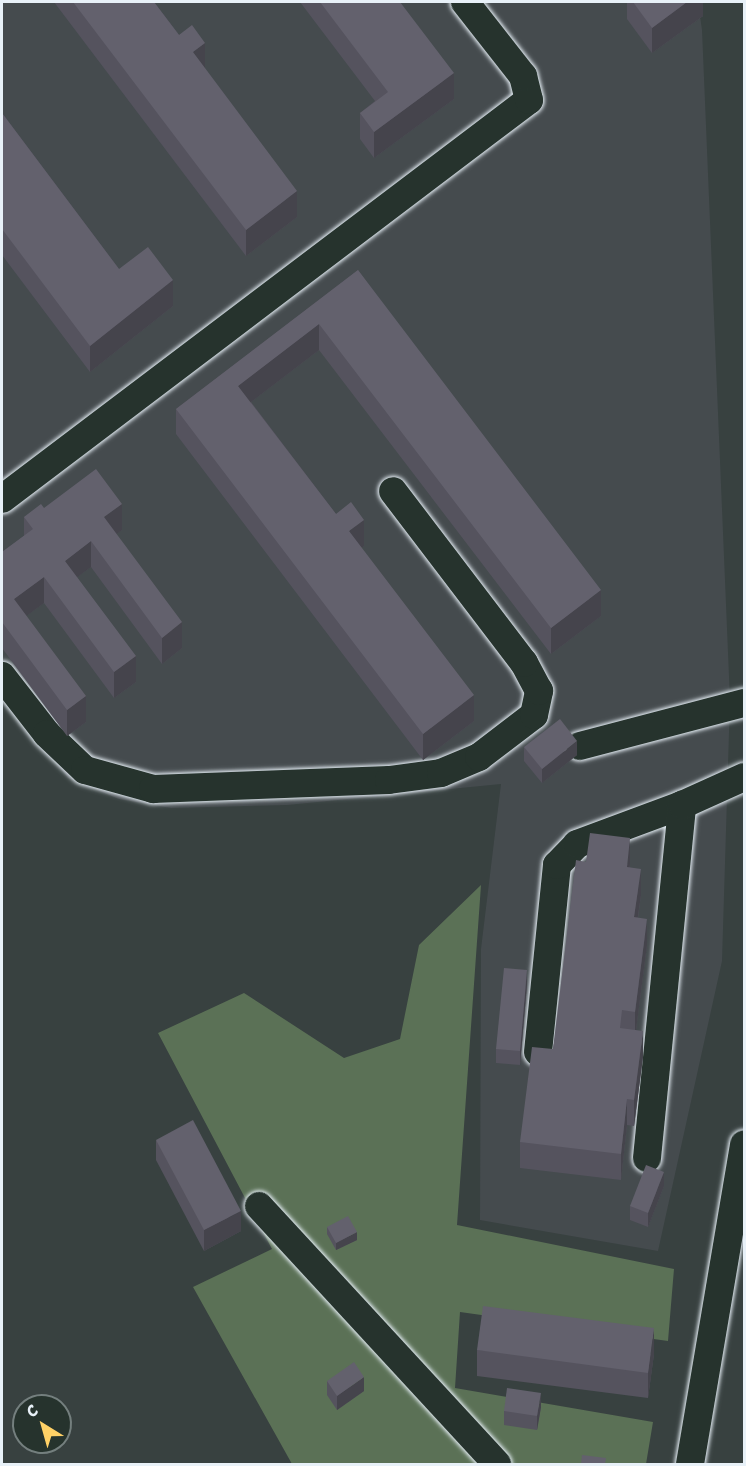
<!DOCTYPE html>
<html>
<head>
<meta charset="utf-8">
<style>
	body { margin:0 }
	#map { position:relative; width:746px; height:1466px; overflow:hidden; background:#384140; font-family:"Shantell Sans",sans-serif }
	div>[style] { position:absolute }
	.built>* { inset:0; background:#454b4e }
	.green>* { inset:0; background:#5b7156 }
	.roads { filter:drop-shadow(0 0 2px #e8f1f8) drop-shadow(0 0 2px #e8f1f8) }
	.minor>* { height:28px; margin:-14px; padding:0 14px; transform-origin:14px; border-radius:14px; background:#26332d }
	.wall>* { inset:0; background:#55535e }
	.shaded-wall>* { inset:0; background:#45444c }
	.building>* { inset:0; background:#63616d }
	span { translate:-50% -50%; white-space:nowrap; text-align:center; line-height:1.15; -webkit-text-stroke:6px #26332d; paint-order:stroke }
	.frame { position:absolute; inset:0; border:3px solid #e8f1f8; pointer-events:none }
	.north { position:absolute; left:12px; top:1394px; width:60px; height:60px; box-sizing:border-box; background:#26332d; border:2px solid #747f7e; border-radius:50%; rotate:323deg; font-size:16px; font-weight:700; line-height:24px; text-align:center; color:#e8f1f8 }
	.north::after { content:''; display:block; margin:auto; width:21px; height:27px; background:#ffd166; clip-path:polygon(50% 0,100% 100%,50% 72%,0 100%) }
</style>
</head>
<body>
<div id="map">
	<div class="built">
		<i style="clip-path:polygon(2px 2px,698px 2px,702px 30px,730px 700px,722px 961px,658px 1251px,480px 1220px,481px 949px,501px 784px,287px 805px,171px 808px,119px 799px,68px 778px,2px 694px)"></i>
	</div>
	<div class="green">
		<i style="clip-path:polygon(481px 885px,457px 1225px,674px 1269px,668px 1341px,460px 1312px,455px 1388px,653px 1422px,646px 1464px,292px 1464px,193px 1287px,272px 1249px,158px 1033px,244px 993px,344px 1058px,400px 1039px,419px 945px)"></i>
	</div>
	<div class="roads">
		<div class="minor">
			<i style="left:2px;top:499px;width:661px;rotate:-37.13deg"></i>
			<i style="left:529px;top:100px;width:25px;rotate:-104deg"></i>
			<i style="left:523px;top:76px;width:94px;rotate:-128.1deg"></i>
			<i style="left:2px;top:676px;width:73px;rotate:52.2deg"></i>
			<i style="left:47px;top:734px;width:52px;rotate:43.5deg"></i>
			<i style="left:85px;top:770px;width:71px;rotate:15.6deg"></i>
			<i style="left:153px;top:789px;width:236px;rotate:-2.2deg"></i>
			<i style="left:389px;top:780px;width:52px;rotate:-7.7deg"></i>
			<i style="left:441px;top:773px;width:41px;rotate:-22.8deg"></i>
			<i style="left:479px;top:757px;width:69px;rotate:-37.4deg"></i>
			<i style="left:534px;top:715px;width:25px;rotate:-78deg"></i>
			<i style="left:539px;top:691px;width:32px;rotate:-118deg"></i>
			<i style="left:524px;top:663px;width:216px;rotate:-127.3deg"></i>
			<i style="left:580px;top:746px;width:170px;rotate:-14.7deg"></i>
			<i style="left:538px;top:1052px;width:188px;rotate:-84.2deg"></i>
			<i style="left:557px;top:865px;width:29px;rotate:-46deg"></i>
			<i style="left:577px;top:844px;width:112px;rotate:-20.4deg"></i>
			<i style="left:647px;top:1158px;width:355px;rotate:-84.3deg"></i>
			<i style="left:682px;top:805px;width:68px;rotate:-24.3deg"></i>
			<i style="left:259px;top:1206px;width:351px;rotate:47.3deg"></i>
			<i style="left:690px;top:1464px;width:324px;rotate:-80.4deg"></i>
		</div>
	</div>
	<div class="wall">
		<i style="clip-path:polygon(54px 2px,154px 2px,205px 69px,297px 217px,246px 256px)"></i>
		<i style="clip-path:polygon(300px 2px,400px 2px,454px 99px,374px 158px,360px 139px,360px 113px,375px 101px)"></i>
		<i style="clip-path:polygon(627px 2px,703px 2px,703px 16px,652px 53px,627px 19px)"></i>
		<i style="clip-path:polygon(2px 113px,119px 269px,173px 306px,90px 372px,2px 255px)"></i>
		<i style="clip-path:polygon(358px 270px,601px 616px,551px 654px,319px 350px,251px 402px,336px 514px,364px 546px,361px 548px,474px 721px,423px 760px,176px 434px,176px 409px)"></i>
		<i style="clip-path:polygon(44px 508px,122px 530px,116px 534px,182px 648px,162px 664px,91px 567px,77px 577px,136px 682px,114px 698px,44px 603px,26px 616px,86px 722px,67px 736px,2px 648px,2px 552px,24px 536px,24px 517px)"></i>
		<i style="clip-path:polygon(524px 747px,577px 755px,542px 783px,524px 761px)"></i>
		<i style="clip-path:polygon(586px 862px,630px 864px,630px 867px,641px 895px,638px 918px,647px 945px,636px 1030px,643px 1057px,634px 1126px,627px 1125px,621px 1180px,520px 1168px,520px 1142px,553px 1049px)"></i>
		<i style="clip-path:polygon(527px 984px,520px 1065px,496px 1063px,496px 1049px)"></i>
		<i style="clip-path:polygon(156px 1140px,241px 1231px,204px 1251px,156px 1160px)"></i>
		<i style="clip-path:polygon(664px 1186px,648px 1227px,630px 1220px,630px 1206px)"></i>
		<i style="clip-path:polygon(327px 1227px,357px 1240px,336px 1250px,327px 1234px)"></i>
		<i style="clip-path:polygon(477px 1350px,654px 1354px,648px 1398px,477px 1376px)"></i>
		<i style="clip-path:polygon(327px 1381px,364px 1391px,337px 1410px,327px 1395px)"></i>
		<i style="clip-path:polygon(541px 1407px,537px 1430px,504px 1425px,504px 1411px)"></i>
	</div>
	<div class="shaded-wall">
		<i style="clip-path:polygon(687px 2px,703px 2px,703px 16px,652px 53px,652px 28px)"></i>
		<i style="clip-path:polygon(205px 43px,205px 69px,193px 52px)"></i>
		<i style="clip-path:polygon(454px 73px,454px 99px,374px 158px,374px 132px)"></i>
		<i style="clip-path:polygon(297px 191px,297px 217px,246px 256px,246px 230px)"></i>
		<i style="clip-path:polygon(173px 280px,173px 306px,90px 372px,90px 346px)"></i>
		<i style="clip-path:polygon(319px 324px,319px 350px,238px 412px,238px 386px)"></i>
		<i style="clip-path:polygon(122px 504px,122px 530px,104px 543px,104px 517px)"></i>
		<i style="clip-path:polygon(364px 520px,364px 546px,349px 557px,349px 531px)"></i>
		<i style="clip-path:polygon(91px 541px,91px 567px,65px 586px,65px 561px)"></i>
		<i style="clip-path:polygon(44px 577px,44px 603px,14px 625px,14px 599px)"></i>
		<i style="clip-path:polygon(601px 590px,601px 616px,551px 654px,551px 628px)"></i>
		<i style="clip-path:polygon(182px 622px,182px 648px,162px 664px,162px 638px)"></i>
		<i style="clip-path:polygon(136px 656px,136px 682px,114px 698px,114px 672px)"></i>
		<i style="clip-path:polygon(474px 695px,474px 721px,423px 760px,423px 734px)"></i>
		<i style="clip-path:polygon(86px 696px,86px 722px,67px 736px,67px 710px)"></i>
		<i style="clip-path:polygon(577px 741px,577px 755px,542px 783px,542px 769px)"></i>
		<i style="clip-path:polygon(630px 838px,630px 864px,627px 893px,627px 867px)"></i>
		<i style="clip-path:polygon(641px 869px,641px 895px,634px 943px,634px 917px)"></i>
		<i style="clip-path:polygon(647px 919px,647px 945px,635px 1038px,635px 1012px)"></i>
		<i style="clip-path:polygon(527px 970px,527px 984px,520px 1065px,520px 1051px)"></i>
		<i style="clip-path:polygon(643px 1031px,643px 1057px,634px 1126px,634px 1100px)"></i>
		<i style="clip-path:polygon(627px 1099px,627px 1125px,621px 1180px,621px 1154px)"></i>
		<i style="clip-path:polygon(664px 1172px,664px 1186px,648px 1227px,648px 1213px)"></i>
		<i style="clip-path:polygon(241px 1211px,241px 1231px,204px 1251px,204px 1230px)"></i>
		<i style="clip-path:polygon(357px 1232px,357px 1240px,336px 1250px,336px 1243px)"></i>
		<i style="clip-path:polygon(654px 1328px,654px 1354px,648px 1398px,648px 1373px)"></i>
		<i style="clip-path:polygon(364px 1377px,364px 1391px,337px 1410px,337px 1396px)"></i>
		<i style="clip-path:polygon(541px 1393px,541px 1407px,537px 1430px,537px 1416px)"></i>
	</div>
	<div class="building">
		<i style="clip-path:polygon(73px 2px,154px 2px,179px 35px,192px 25px,205px 43px,193px 52px,297px 191px,246px 230px)"></i>
		<i style="clip-path:polygon(320px 2px,400px 2px,454px 73px,374px 132px,360px 113px,388px 92px)"></i>
		<i style="clip-path:polygon(633px 2px,687px 2px,652px 28px)"></i>
		<i style="clip-path:polygon(2px 113px,119px 269px,148px 247px,173px 280px,90px 346px,2px 229px)"></i>
		<i style="clip-path:polygon(358px 270px,601px 590px,551px 628px,319px 324px,238px 386px,336px 514px,351px 502px,364px 520px,349px 531px,474px 695px,423px 734px,176px 409px)"></i>
		<i style="clip-path:polygon(96px 469px,122px 504px,104px 517px,182px 622px,162px 638px,91px 541px,65px 561px,136px 656px,114px 672px,44px 577px,14px 599px,86px 696px,67px 710px,2px 622px,2px 552px,33px 529px,24px 517px,41px 504px,44px 508px)"></i>
		<i style="clip-path:polygon(560px 719px,577px 741px,542px 769px,524px 747px)"></i>
		<i style="clip-path:polygon(590px 833px,630px 838px,627px 867px,641px 869px,634px 917px,647px 919px,635px 1012px,622px 1010px,620px 1028px,643px 1031px,634px 1100px,627px 1099px,621px 1154px,520px 1142px,532px 1047px,553px 1049px,576px 860px,586px 862px)"></i>
		<i style="clip-path:polygon(504px 968px,527px 970px,520px 1051px,496px 1049px)"></i>
		<i style="clip-path:polygon(193px 1120px,241px 1211px,204px 1230px,156px 1140px)"></i>
		<i style="clip-path:polygon(646px 1165px,664px 1172px,648px 1213px,630px 1206px)"></i>
		<i style="clip-path:polygon(348px 1216px,357px 1232px,336px 1243px,327px 1227px)"></i>
		<i style="clip-path:polygon(483px 1306px,654px 1328px,648px 1373px,477px 1350px)"></i>
		<i style="clip-path:polygon(354px 1362px,364px 1377px,337px 1396px,327px 1381px)"></i>
		<i style="clip-path:polygon(507px 1388px,541px 1393px,537px 1416px,504px 1411px)"></i>
		<i style="clip-path:polygon(582px 1455px,606px 1458px,605px 1464px,581px 1464px)"></i>
	</div>
	<div class="frame"></div>
	<div class="north">С</div>
</div>
</body>
</html>
